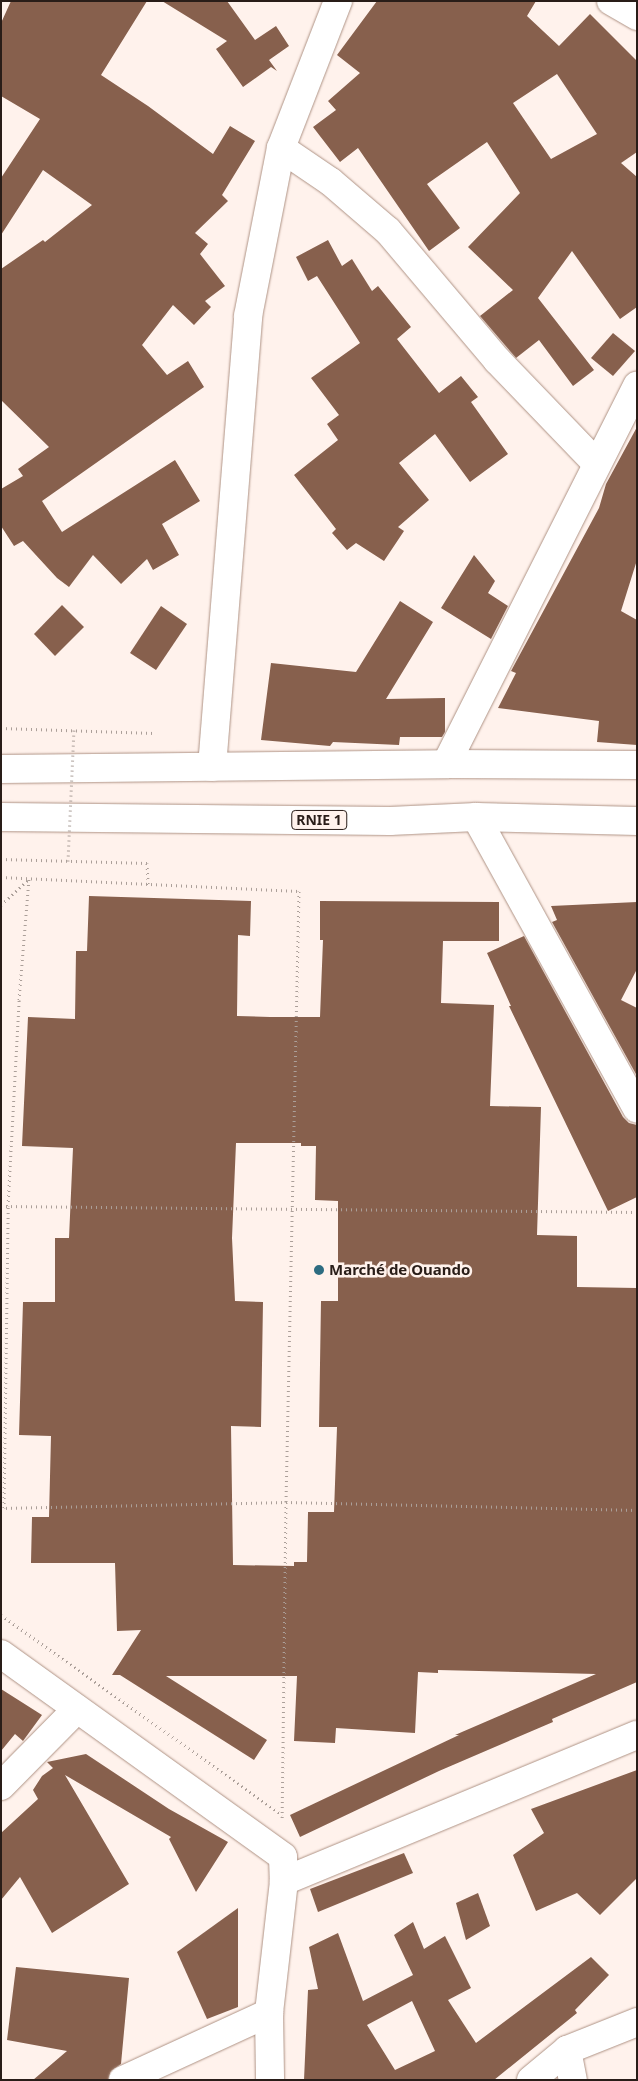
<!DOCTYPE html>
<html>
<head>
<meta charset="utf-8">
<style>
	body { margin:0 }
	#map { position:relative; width:638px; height:2081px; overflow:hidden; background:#fff2ec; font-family:"Noto Sans",sans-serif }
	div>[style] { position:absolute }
	.building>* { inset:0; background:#87604d }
	.path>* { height:3px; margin-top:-1.5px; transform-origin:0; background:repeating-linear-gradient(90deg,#ab9f99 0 1px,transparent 0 5px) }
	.roads { filter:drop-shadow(0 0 1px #af9385) drop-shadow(0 0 1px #af9385) }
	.minor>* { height:28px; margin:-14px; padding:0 14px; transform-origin:14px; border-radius:14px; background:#fff }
	.trunk>* { height:28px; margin:-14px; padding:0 14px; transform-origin:14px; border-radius:14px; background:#fff }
	.path-bridge>* { height:3px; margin-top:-1.5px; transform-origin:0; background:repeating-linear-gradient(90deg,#ab9f99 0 1px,transparent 0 5px) }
	.dots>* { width:14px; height:14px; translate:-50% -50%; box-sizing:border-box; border:2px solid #fff2ec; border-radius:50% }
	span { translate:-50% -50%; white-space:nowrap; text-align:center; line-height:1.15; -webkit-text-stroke:5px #fff2ec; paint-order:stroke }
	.shield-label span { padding:1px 4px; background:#fff2ec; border:1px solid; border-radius:4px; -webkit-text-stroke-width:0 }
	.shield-label { font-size:14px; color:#291d18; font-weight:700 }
	.poi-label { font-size:15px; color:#291d18; font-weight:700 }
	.left { translate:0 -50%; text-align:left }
	.frame { position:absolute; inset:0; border:2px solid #291d18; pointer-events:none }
</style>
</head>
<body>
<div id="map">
	<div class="building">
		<i style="clip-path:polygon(11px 1px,147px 1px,101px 75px,148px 106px,213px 154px,230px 126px,255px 141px,222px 195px,228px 201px,195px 233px,208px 244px,200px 254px,225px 286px,205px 301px,211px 307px,194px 325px,173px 305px,142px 345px,167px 375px,188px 361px,204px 387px,42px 501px,62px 532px,175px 460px,200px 501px,162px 524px,179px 555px,153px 570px,147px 559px,121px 584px,93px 555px,69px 587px,57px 578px,23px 541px,14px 546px,1px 526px,1px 489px,23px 476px,18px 469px,49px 447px,1px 400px,1px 269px,43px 240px,45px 242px,92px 205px,43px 170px,1px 235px,1px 178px,40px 119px,1px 96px,1px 23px)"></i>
		<i style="clip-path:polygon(162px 1px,227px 1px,255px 40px,276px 26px,289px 46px,269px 60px,277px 71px,271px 67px,243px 87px,216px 49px,227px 41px)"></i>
		<i style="clip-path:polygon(evenodd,377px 1px,536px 1px,527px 16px,559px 46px,590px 14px,637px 61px,637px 152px,621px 163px,637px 177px,637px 307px,620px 319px,572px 251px,538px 298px,594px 370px,573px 386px,539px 340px,516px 358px,480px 316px,513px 290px,468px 247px,520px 193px,487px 142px,427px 184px,460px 228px,429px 251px,358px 148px,340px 162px,313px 127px,336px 110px,328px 101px,360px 73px,337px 55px,377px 1px,557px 74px,597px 134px,551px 159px,513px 103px,557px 74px)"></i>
		<i style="clip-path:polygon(328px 240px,342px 266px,352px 259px,372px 291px,378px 286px,411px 327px,397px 339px,439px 393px,461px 376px,478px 397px,471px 402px,508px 454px,470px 482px,435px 434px,399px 463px,429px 500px,398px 527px,404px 531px,384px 561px,356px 543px,347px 550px,332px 533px,336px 529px,294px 475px,338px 440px,327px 424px,339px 415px,311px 378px,360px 343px,317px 276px,308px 281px,296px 257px)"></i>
		<i style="clip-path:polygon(613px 333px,635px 351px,613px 376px,591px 358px)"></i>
		<i style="clip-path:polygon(637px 427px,637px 560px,621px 611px,637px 620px,637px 745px,597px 742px,599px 721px,498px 708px,516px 673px,511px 671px,599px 508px,606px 484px)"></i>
		<i style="clip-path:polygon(474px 555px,495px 581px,488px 593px,508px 606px,491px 639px,441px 608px)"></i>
		<i style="clip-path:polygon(400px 601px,433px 622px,386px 699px,445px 698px,445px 732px,442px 737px,400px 737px,399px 745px,333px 742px,330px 746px,261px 740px,271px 663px,356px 672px)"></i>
		<i style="clip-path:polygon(62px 605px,84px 627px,55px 656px,34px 634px)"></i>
		<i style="clip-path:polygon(161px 606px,187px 624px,156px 670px,130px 653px)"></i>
		<i style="clip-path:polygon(evenodd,89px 896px,251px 901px,250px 936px,238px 935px,237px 1016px,270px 1017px,320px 1017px,323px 940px,320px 940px,320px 901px,499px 902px,499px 941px,443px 941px,441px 1003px,494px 1005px,490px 1106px,541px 1107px,537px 1235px,577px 1236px,577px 1287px,637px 1288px,637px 1682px,552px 1719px,553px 1722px,439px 1771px,300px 1837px,290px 1815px,459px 1735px,455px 1735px,596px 1674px,438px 1670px,438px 1673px,418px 1672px,415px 1733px,336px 1728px,335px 1743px,294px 1741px,297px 1676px,166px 1676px,267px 1740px,254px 1760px,120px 1675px,112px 1675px,141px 1630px,117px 1631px,115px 1563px,31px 1563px,32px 1517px,49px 1517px,51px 1436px,19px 1435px,23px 1302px,55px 1302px,55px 1238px,69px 1238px,73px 1148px,22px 1146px,28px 1017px,75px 1019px,76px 951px,87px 951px,89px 896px,236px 1143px,301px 1143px,301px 1146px,316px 1146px,315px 1200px,338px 1201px,338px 1301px,321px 1301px,319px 1427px,337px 1427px,334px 1512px,308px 1512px,307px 1562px,294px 1562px,294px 1566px,233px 1565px,231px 1426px,261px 1427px,263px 1302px,235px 1301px,232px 1238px,236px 1143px)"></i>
		<i style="clip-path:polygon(637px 902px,637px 969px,621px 1000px,637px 1008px,637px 1076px,552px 922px,557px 920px,551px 906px)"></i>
		<i style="clip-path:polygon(524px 936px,623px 1117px,629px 1123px,637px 1125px,637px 1197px,608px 1211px,509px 1006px,511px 1006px,487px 953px)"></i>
		<i style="clip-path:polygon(1px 1689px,42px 1715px,23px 1741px,15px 1734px,1px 1751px)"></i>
		<i style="clip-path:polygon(86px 1754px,169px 1809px,228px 1842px,196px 1892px,169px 1839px,171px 1837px,65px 1775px,129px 1884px,52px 1933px,20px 1877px,1px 1900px,1px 1833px,38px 1799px,33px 1790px,42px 1776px,53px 1768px,47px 1762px)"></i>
		<i style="clip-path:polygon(637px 1770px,637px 1878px,600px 1915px,577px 1893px,536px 1911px,513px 1855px,544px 1833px,531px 1809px)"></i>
		<i style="clip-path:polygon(404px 1853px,413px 1873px,318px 1912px,310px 1889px)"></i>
		<i style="clip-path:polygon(478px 1893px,490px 1926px,466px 1940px,456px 1903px)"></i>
		<i style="clip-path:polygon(238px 1908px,238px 2007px,207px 2019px,177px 1952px)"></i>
		<i style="clip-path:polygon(evenodd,413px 1922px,424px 1949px,445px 1936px,471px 1988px,448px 2000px,476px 2043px,591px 1957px,609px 1975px,575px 2010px,577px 2013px,494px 2080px,304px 2080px,308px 1990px,318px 1989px,309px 1947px,338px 1933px,363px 2001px,413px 1975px,394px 1935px,413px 1922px,412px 2001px,435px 2051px,395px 2070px,367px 2025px,412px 2001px)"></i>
		<i style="clip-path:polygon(16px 1967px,129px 1978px,121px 2064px,111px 2071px,108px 2080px,33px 2080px,67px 2051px,7px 2040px)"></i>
	</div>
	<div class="path">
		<i style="left:1px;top:728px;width:153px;rotate:1.9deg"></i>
		<i style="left:1px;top:859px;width:146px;rotate:1.6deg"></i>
		<i style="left:147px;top:863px;width:22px;rotate:87deg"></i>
		<i style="left:1px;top:877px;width:298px;rotate:2.7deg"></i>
		<i style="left:299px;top:891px;width:611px;rotate:91.22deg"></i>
		<i style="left:286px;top:1502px;width:319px;rotate:90.7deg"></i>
		<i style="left:1px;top:905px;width:37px;rotate:-43deg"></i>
		<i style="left:1px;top:1206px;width:636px;rotate:0.54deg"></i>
		<i style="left:1px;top:1508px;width:285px;rotate:-1.2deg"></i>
		<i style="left:286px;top:1502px;width:351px;rotate:1.3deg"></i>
		<i style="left:4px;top:1508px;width:302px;rotate:-89.2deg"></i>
		<i style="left:8px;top:1206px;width:206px;rotate:-86.9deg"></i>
		<i style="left:19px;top:1000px;width:121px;rotate:-85.3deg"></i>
		<i style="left:1px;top:1615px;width:345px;rotate:35.4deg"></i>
	</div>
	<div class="roads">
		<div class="minor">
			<i style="left:611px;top:1px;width:30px;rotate:30deg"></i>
			<i style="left:281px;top:148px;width:60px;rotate:34.2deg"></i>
			<i style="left:331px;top:182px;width:75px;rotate:40.7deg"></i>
			<i style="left:388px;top:231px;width:169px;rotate:49.8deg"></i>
			<i style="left:497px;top:360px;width:144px;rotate:46.1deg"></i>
			<i style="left:446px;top:764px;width:424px;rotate:-63.2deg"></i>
			<i style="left:212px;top:767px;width:452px;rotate:-85.4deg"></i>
			<i style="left:248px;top:316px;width:171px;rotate:-78.9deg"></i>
			<i style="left:281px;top:148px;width:158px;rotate:-68.8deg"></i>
			<i style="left:476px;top:817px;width:333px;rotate:61.1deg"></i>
			<i style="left:1px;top:1654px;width:347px;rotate:35.7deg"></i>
			<i style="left:283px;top:1857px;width:24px;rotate:88deg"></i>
			<i style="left:284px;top:1881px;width:133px;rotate:96.5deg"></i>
			<i style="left:269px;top:2013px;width:67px;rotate:89.1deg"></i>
			<i style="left:1px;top:1786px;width:108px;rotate:-45.4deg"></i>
			<i style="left:284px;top:1881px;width:382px;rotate:-22.5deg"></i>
			<i style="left:567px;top:2050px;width:31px;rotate:79deg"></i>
			<i style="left:123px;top:2080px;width:161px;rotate:-24.7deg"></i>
			<i style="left:531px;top:2080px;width:47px;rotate:-39.8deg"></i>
			<i style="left:567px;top:2050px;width:75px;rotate:-21.8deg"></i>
		</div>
		<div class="trunk">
			<i style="left:1px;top:769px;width:445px;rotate:-0.6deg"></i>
			<i style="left:446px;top:764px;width:191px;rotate:0.3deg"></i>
			<i style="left:1px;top:817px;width:389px;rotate:0.6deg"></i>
			<i style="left:390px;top:821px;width:86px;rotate:-2.7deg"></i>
			<i style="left:476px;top:817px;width:161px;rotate:1.4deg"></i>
		</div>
	</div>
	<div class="path-bridge">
		<i style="left:68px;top:861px;width:131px;rotate:-87.4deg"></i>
	</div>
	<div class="dots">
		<i style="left:319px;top:1270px;background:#2d6c81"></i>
	</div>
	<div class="shield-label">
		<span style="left:319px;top:820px">RNIE 1</span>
	</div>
	<div class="poi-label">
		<span class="left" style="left:329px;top:1270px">Marché de Ouando</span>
	</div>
	<div class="frame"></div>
</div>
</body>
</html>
